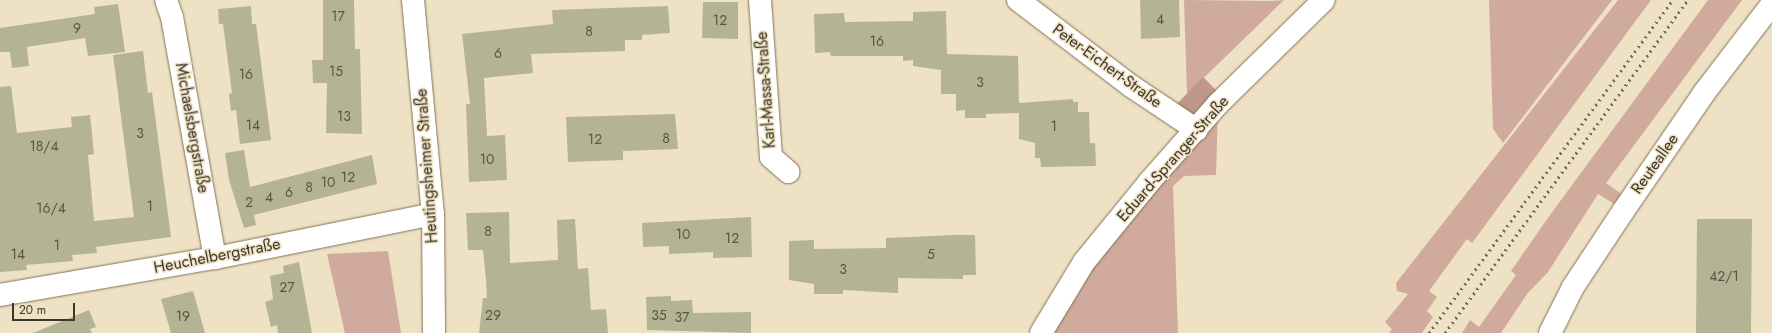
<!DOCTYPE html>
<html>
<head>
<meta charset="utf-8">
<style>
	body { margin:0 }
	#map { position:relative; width:1772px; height:333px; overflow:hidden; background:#efe1c4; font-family:Jost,sans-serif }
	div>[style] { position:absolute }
	.green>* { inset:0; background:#d0aa9c }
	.forest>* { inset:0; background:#bf9889 }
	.building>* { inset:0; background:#b4b495 }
	.roads { filter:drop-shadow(0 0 1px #807358) drop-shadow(0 0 1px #807358) }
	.minor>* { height:22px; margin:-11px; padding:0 11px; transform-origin:11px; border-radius:11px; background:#fff }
	.rail>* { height:3px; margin-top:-1.5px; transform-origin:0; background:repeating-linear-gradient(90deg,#766e5d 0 2px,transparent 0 6px) }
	span { translate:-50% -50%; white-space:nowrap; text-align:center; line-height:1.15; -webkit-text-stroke:3px #efe1c4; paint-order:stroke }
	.number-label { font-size:14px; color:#5a5646 }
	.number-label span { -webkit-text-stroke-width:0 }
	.street-label { font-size:16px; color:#3c362b }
	.scale { position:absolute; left:12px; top:303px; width:63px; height:18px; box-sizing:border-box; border:2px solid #3c362b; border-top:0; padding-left:5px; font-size:12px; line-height:14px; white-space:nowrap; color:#3c362b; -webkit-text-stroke:3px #efe1c4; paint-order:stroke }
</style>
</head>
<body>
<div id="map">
	<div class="green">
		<i style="clip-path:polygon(1184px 0,1271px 1px,1284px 0,1187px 94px)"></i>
		<i style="clip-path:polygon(1489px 0,1612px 0,1503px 143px,1493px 129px)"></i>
		<i style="clip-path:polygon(1618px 0,1651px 0,1472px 243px,1467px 239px,1429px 291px,1437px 297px,1427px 311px,1433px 317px,1422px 333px,1389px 333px,1392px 329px,1385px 322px,1408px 294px,1397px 291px,1396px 283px)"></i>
		<i style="clip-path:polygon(1708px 0,1742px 0,1606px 183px,1630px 200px,1624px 210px,1598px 194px,1548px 272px,1527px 294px,1501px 333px,1462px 333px,1470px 320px,1479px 327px,1516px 275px,1511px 271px,1550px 215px)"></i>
		<i style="clip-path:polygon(1218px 104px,1216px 175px,1184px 176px,1173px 186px,1178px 333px,1041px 333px)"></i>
		<i style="clip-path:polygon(388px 251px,401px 333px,345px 333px,327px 254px)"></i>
	</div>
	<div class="forest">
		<i style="clip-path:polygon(1203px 77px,1224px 98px,1197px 130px,1170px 111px)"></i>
	</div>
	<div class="building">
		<i style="clip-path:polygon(323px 0,354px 0,355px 49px,360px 49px,362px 134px,326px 133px,327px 83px,313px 83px,312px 60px,323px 60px)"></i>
		<i style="clip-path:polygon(1140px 0,1179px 0,1180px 37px,1141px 39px)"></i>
		<i style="clip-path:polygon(703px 2px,738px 2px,738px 39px,702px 38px)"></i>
		<i style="clip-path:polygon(118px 4px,125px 52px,88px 56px,85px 38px,27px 47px,29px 66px,12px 68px,10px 52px,0 52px,0 28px,95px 14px,94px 7px)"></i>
		<i style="clip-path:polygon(251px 6px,252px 24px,256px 24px,271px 140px,240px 144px,236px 110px,231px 111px,229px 94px,232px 93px,223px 24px,219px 24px,218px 9px)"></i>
		<i style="clip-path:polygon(668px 6px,670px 33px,642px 35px,642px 40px,625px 40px,625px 51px,531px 54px,533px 73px,484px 78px,487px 136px,505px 135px,507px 180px,469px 182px,466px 104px,470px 104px,462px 34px,553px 24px,552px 10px)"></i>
		<i style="clip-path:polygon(946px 11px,947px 54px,1018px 56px,1019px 103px,1073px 99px,1073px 102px,1078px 102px,1078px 112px,1089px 112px,1090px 143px,1095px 143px,1096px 166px,1041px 167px,1040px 158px,1035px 158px,1035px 143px,1019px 139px,1019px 113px,986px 114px,986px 118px,965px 118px,965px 110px,956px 111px,956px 94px,941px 94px,941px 70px,913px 66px,913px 60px,903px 61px,903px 56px,831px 56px,830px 52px,815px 53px,814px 14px,844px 13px,845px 22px,913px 21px,913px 12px)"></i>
		<i style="clip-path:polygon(143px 51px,148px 93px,152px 92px,171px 237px,96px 247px,97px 253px,72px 255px,73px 261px,26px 265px,27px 270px,0 272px,0 87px,11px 86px,17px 133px,72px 127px,71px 117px,90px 115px,94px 154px,88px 155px,94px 221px,134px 217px,113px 55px)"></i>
		<i style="clip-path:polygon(675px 114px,678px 149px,623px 151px,623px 160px,568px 162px,566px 117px)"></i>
		<i style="clip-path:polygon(244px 150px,250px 187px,372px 155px,377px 184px,254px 215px,256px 225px,244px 228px,229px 180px,225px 153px)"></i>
		<i style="clip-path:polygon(509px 212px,510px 263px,558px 260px,557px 220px,575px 219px,578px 269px,588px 268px,591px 310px,606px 309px,608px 333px,479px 333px,483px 298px,487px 298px,486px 279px,483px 250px,468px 250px,466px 213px)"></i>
		<i style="clip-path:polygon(751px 217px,752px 257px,713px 258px,713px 252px,669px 254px,669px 246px,643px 247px,642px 223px)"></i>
		<i style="clip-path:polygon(1697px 219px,1752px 219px,1751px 333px,1696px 333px)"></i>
		<i style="clip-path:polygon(955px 235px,975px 235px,976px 275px,963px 275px,963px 279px,898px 278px,898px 293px,843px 290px,843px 294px,814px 294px,814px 284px,789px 280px,789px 241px,814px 240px,814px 249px,886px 248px,886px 238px)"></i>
		<i style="clip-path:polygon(299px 262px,312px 333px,278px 333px,277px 325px,271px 327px,265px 302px,273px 299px,270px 276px,284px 273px,283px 266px)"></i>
		<i style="clip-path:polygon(193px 291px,205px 333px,171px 333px,161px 299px)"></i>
		<i style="clip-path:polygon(671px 296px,671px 301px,692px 300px,693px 313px,751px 312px,751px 333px,647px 330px,646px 297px)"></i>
		<i style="clip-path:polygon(89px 310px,96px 327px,90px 329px,92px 333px,33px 333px)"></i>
	</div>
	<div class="roads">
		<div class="minor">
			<i style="left:166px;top:0;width:18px;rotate:71deg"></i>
			<i style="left:172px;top:17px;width:245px;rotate:79.9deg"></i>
			<i style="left:413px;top:0;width:215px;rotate:84.7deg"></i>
			<i style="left:433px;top:214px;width:119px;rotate:89.5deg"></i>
			<i style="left:760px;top:0;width:157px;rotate:86deg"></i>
			<i style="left:771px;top:157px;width:23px;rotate:41deg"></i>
			<i style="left:1018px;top:0;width:142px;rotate:37.3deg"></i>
			<i style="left:1131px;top:86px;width:79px;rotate:33.7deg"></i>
			<i style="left:0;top:295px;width:218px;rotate:-9.8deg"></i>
			<i style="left:215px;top:258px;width:222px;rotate:-11.4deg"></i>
			<i style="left:1041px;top:333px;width:83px;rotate:-58.8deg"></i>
			<i style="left:1084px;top:262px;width:104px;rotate:-50.8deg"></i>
			<i style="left:1150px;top:181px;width:103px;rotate:-48.6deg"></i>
			<i style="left:1218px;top:104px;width:148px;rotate:-44.5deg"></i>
			<i style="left:1550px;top:333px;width:51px;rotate:-63.4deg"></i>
			<i style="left:1573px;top:287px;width:92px;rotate:-56.5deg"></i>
			<i style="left:1624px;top:210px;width:142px;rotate:-55.6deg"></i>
			<i style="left:1704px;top:93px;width:112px;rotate:-52.6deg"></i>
		</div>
	</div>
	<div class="rail">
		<i style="left:1429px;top:333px;width:413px;rotate:-53.8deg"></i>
		<i style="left:1445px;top:333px;width:412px;rotate:-53.9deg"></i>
	</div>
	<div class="number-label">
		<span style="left:338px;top:16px">17</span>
		<span style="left:1160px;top:19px">4</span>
		<span style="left:720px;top:20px">12</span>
		<span style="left:77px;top:28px">9</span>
		<span style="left:589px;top:31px">8</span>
		<span style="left:877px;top:41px">16</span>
		<span style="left:498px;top:53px">6</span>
		<span style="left:336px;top:71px">15</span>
		<span style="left:246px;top:74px">16</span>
		<span style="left:980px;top:82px">3</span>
		<span style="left:344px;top:116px">13</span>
		<span style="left:253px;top:125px">14</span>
		<span style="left:1054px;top:126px">1</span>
		<span style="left:140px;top:133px">3</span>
		<span style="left:666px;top:138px">8</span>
		<span style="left:595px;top:139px">12</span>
		<span style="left:44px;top:146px">18/4</span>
		<span style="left:487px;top:159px">10</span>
		<span style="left:348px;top:177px">12</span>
		<span style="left:328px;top:182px">10</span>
		<span style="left:309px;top:187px">8</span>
		<span style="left:289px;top:192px">6</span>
		<span style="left:269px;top:197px">4</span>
		<span style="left:249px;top:202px">2</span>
		<span style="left:150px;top:206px">1</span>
		<span style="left:51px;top:208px">16/4</span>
		<span style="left:488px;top:231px">8</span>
		<span style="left:683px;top:234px">10</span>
		<span style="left:732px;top:238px">12</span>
		<span style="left:57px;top:245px">1</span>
		<span style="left:18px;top:254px">14</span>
		<span style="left:931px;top:254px">5</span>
		<span style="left:843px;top:269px">3</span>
		<span style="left:1724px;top:276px">42/1</span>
		<span style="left:287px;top:287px">27</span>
		<span style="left:493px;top:315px">29</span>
		<span style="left:659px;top:315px">35</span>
		<span style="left:183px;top:316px">19</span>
		<span style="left:682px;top:317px">37</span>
	</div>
	<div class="street-label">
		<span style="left:1107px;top:66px;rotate:36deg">Peter-Eichert-Straße</span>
		<span style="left:766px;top:90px;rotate:-94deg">Karl-Massa-Straße</span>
		<span style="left:192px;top:128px;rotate:80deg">Michaelsbergstraße</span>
		<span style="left:1173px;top:159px;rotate:-49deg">Eduard-Spranger-Straße</span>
		<span style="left:1655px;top:164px;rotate:-55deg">Reuteallee</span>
		<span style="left:427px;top:166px;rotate:-94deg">Heutingsheimer Straße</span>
		<span style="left:217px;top:256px;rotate:-11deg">Heuchelbergstraße</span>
	</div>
	<div class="scale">20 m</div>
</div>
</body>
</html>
